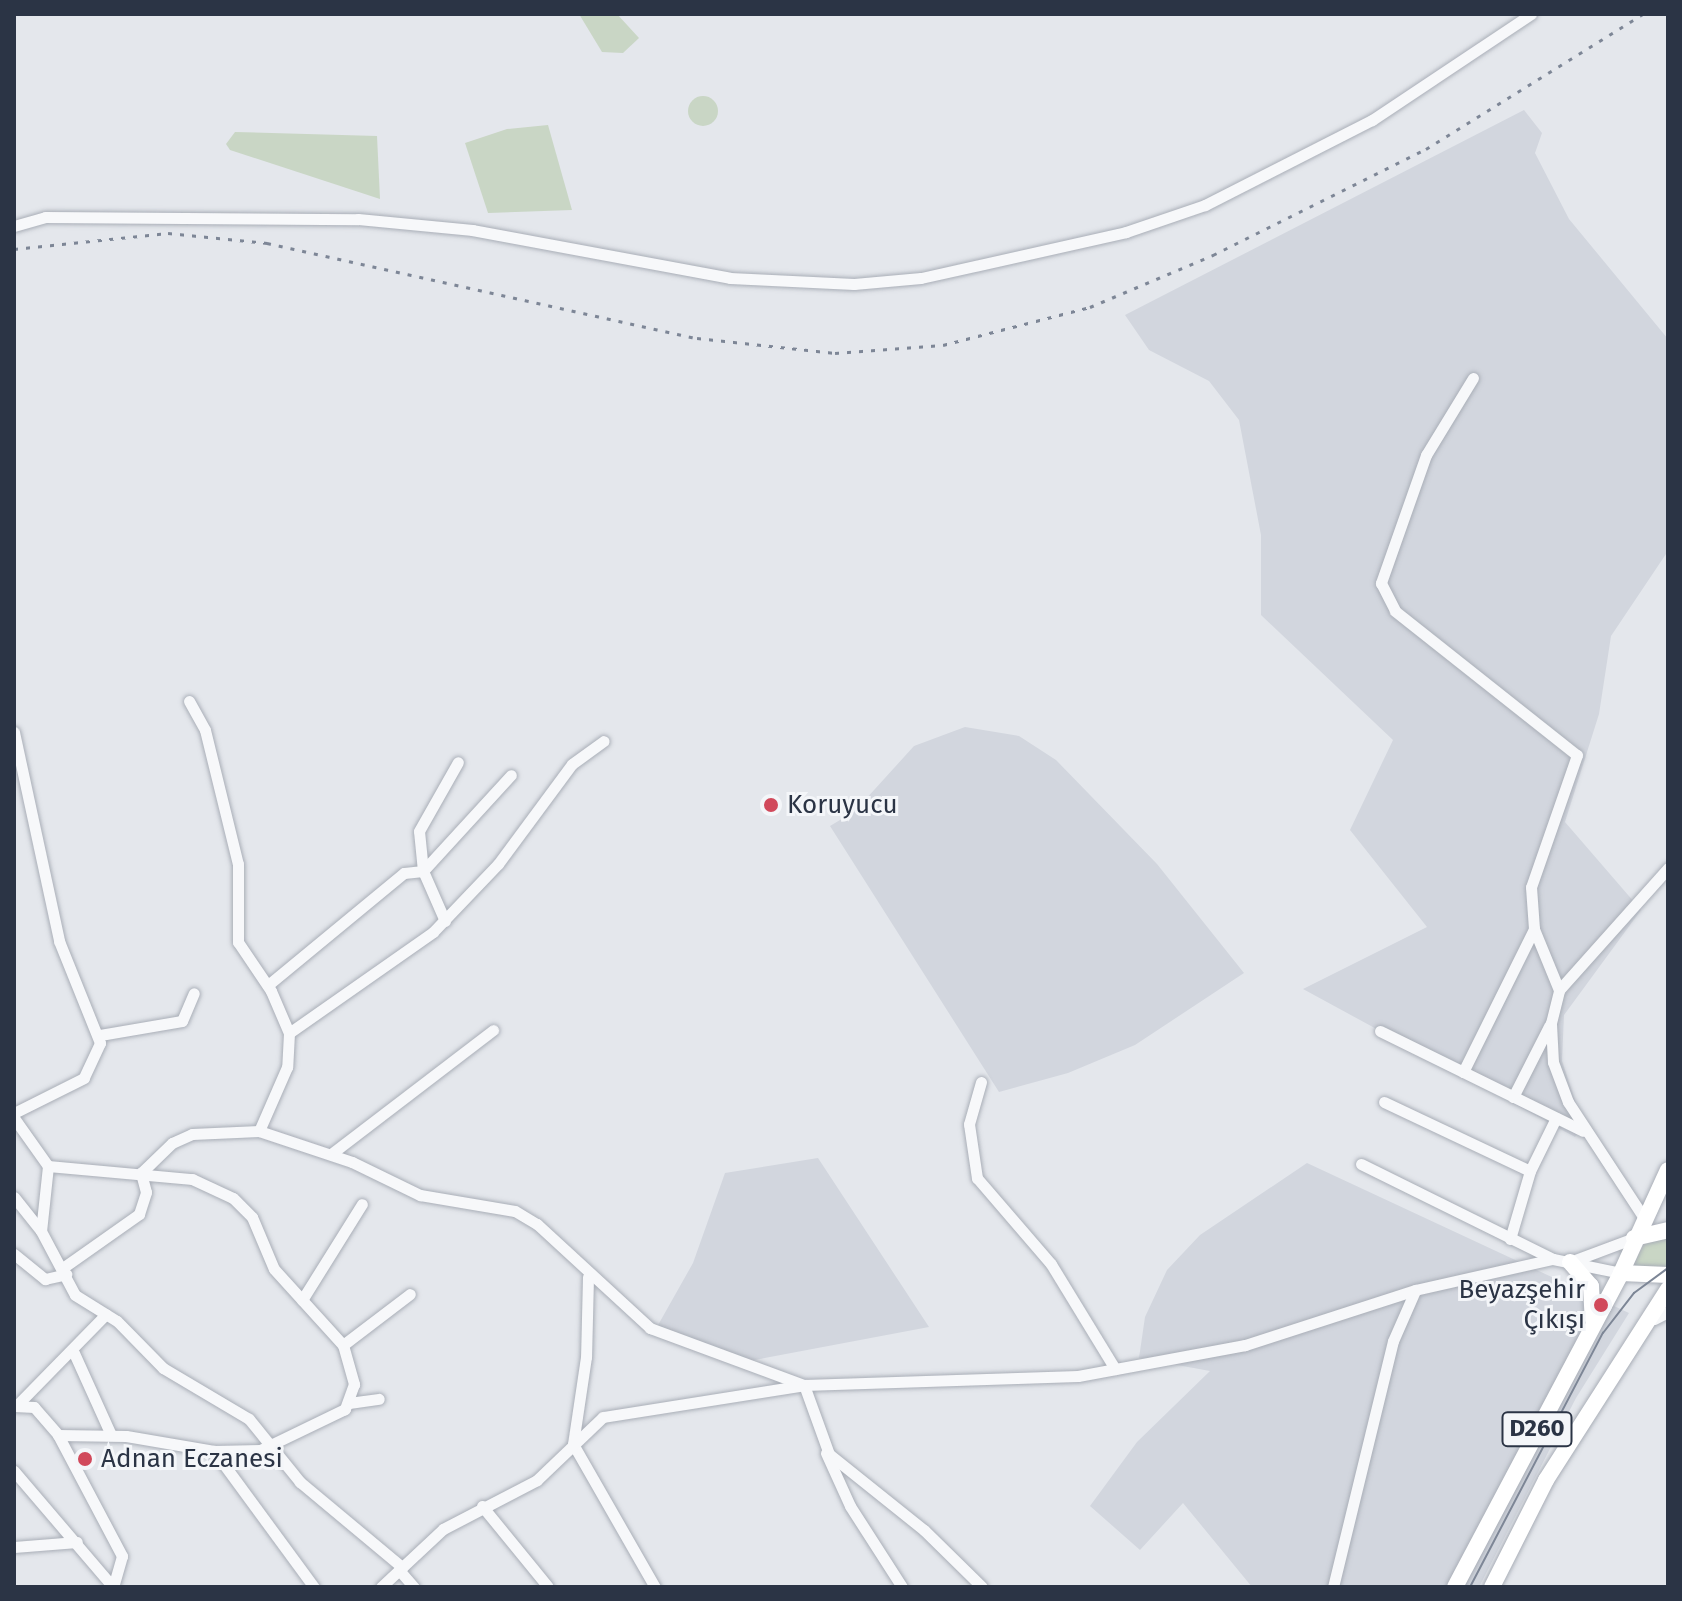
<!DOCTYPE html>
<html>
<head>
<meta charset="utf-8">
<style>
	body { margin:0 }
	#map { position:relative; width:1682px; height:1601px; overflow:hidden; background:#e4e7ec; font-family:"Fira Sans",sans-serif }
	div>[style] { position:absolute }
	.built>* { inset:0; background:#d2d6de }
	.green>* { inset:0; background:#c9d6c5 }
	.round { border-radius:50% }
	.roads { filter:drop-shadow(0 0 2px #a9aeb7) drop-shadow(0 0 2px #a9aeb7) }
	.minor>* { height:11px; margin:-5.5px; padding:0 5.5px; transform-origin:5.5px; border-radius:5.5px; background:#f7f8fa }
	.highway>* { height:16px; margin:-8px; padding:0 8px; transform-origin:8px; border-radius:8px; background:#fff }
	.tram>* { height:2px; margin:-1px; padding:0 1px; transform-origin:1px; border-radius:1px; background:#7d8696 }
	.rail>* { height:3px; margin-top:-1.5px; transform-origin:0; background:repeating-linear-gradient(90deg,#7d8696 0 4px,transparent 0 12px) }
	.dots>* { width:22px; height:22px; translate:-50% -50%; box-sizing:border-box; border:4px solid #f4f6f9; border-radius:50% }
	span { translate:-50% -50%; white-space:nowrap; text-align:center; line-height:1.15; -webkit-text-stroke:6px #f4f6f9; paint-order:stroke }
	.shield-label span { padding:2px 6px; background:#f4f6f9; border:2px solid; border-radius:6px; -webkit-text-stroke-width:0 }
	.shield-label { font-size:24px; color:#2b3445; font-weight:700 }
	.poi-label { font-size:26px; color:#2b3445 }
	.left { translate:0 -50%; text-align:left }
	.right { translate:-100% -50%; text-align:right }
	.frame { position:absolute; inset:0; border:16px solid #2b3445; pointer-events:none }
</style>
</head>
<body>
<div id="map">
	<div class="built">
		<i style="clip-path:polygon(1524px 110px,1542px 133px,1535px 153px,1569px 219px,1668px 339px,1668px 551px,1611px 636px,1599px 714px,1565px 822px,1641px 910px,1564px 1015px,1562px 1061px,1584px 1127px,1575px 1137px,1303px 989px,1427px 927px,1350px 830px,1393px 740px,1261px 615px,1261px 535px,1239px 420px,1209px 381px,1149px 350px,1125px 315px)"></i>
		<i style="clip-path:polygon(965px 727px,1019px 736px,1056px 760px,1157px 864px,1244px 973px,1135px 1045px,1068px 1073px,999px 1092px,830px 826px,855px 811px,914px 746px)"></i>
		<i style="clip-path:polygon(818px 1158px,929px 1327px,749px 1361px,653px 1334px,693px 1263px,725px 1173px)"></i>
		<i style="clip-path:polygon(1307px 1163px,1629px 1313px,1576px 1398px,1479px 1587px,1252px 1587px,1183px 1503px,1140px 1550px,1090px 1506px,1137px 1442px,1210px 1371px,1139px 1358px,1145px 1317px,1167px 1270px,1200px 1235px)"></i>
	</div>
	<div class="green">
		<i style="clip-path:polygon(579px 14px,617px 14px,639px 38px,623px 53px,602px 52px)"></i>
		<i class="round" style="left:688px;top:96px;width:30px;height:30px"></i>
		<i style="clip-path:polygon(548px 125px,572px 210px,488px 213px,465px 143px,507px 129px)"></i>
		<i style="clip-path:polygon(235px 132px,377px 136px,380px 199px,230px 150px,226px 144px)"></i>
		<i style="clip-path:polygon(1668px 1237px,1668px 1272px,1632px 1267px,1645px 1242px)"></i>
	</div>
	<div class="roads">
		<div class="minor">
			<i style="left:14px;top:226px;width:32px;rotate:-16deg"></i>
			<i style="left:45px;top:217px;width:313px;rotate:0.4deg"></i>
			<i style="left:358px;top:219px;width:115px;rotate:5.5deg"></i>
			<i style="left:472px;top:230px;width:262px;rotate:10.5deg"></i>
			<i style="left:730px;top:278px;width:124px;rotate:2.8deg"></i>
			<i style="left:854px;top:284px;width:67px;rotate:-5.1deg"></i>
			<i style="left:921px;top:278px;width:210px;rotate:-12.6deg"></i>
			<i style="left:1126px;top:232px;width:83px;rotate:-18.9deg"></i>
			<i style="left:1205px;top:205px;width:187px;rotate:-27deg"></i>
			<i style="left:1372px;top:120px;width:191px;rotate:-33.7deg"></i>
			<i style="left:1473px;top:378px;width:90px;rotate:121.4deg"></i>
			<i style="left:1426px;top:455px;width:136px;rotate:109.4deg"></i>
			<i style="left:1381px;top:583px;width:31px;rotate:63deg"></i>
			<i style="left:1395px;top:611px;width:232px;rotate:38.4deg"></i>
			<i style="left:1577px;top:755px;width:140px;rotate:109.2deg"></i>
			<i style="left:1531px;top:887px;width:42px;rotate:85.9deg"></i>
			<i style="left:1534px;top:929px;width:66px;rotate:67.7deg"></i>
			<i style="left:189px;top:701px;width:33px;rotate:61deg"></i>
			<i style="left:205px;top:730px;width:138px;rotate:76.2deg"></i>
			<i style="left:238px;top:864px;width:78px;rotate:90deg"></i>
			<i style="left:238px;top:942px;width:59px;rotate:56deg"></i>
			<i style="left:271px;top:991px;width:46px;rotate:66.8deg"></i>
			<i style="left:289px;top:1033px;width:34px;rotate:93deg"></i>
			<i style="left:287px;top:1067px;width:70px;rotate:113.6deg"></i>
			<i style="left:14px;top:732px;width:214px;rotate:77.8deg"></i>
			<i style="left:59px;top:941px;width:110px;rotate:68.1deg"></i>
			<i style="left:100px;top:1043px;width:38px;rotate:115deg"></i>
			<i style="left:84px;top:1078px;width:78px;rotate:153.4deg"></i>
			<i style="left:445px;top:921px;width:55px;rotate:-113.7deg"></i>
			<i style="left:423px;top:871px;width:40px;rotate:-95.7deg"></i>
			<i style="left:419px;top:831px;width:79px;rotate:-60.5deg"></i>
			<i style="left:268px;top:985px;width:176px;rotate:-39.5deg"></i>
			<i style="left:404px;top:873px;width:19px;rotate:-6deg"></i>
			<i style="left:423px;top:871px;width:130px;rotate:-47.5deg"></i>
			<i style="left:1380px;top:1031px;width:226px;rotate:26.2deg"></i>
			<i style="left:289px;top:1033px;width:176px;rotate:-35deg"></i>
			<i style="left:433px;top:932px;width:94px;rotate:-46.3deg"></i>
			<i style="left:498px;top:864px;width:124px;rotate:-53.5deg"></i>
			<i style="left:572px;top:764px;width:39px;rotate:-36deg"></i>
			<i style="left:100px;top:1035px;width:83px;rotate:-9.7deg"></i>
			<i style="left:182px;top:1021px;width:30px;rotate:-67deg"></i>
			<i style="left:1463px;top:1072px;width:160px;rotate:-63.6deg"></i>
			<i style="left:981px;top:1082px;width:44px;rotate:105.9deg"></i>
			<i style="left:969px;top:1124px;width:55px;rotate:81.6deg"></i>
			<i style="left:977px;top:1178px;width:113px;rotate:49.3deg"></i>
			<i style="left:1051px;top:1264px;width:123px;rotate:58.6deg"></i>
			<i style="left:1513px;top:1097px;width:80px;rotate:-63.1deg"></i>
			<i style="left:1384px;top:1102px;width:161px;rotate:25.3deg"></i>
			<i style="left:1530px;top:1171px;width:59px;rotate:-63.9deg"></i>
			<i style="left:14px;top:1118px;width:59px;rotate:54.7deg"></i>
			<i style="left:48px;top:1166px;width:65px;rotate:96.1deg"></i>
			<i style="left:41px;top:1231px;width:72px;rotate:62deg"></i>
			<i style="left:75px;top:1295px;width:49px;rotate:31.8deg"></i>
			<i style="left:117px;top:1321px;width:66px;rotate:45.6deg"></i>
			<i style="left:163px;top:1368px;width:100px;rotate:30.7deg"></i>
			<i style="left:249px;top:1419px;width:81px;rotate:51deg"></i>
			<i style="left:300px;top:1482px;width:133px;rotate:39.8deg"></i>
			<i style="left:331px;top:1154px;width:204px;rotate:-37.4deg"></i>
			<i style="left:1361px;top:1164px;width:214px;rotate:26.3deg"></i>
			<i style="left:1553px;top:1259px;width:69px;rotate:11.6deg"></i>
			<i style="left:48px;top:1166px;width:145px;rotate:5.2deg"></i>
			<i style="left:192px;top:1179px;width:45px;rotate:24.9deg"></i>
			<i style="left:233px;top:1198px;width:27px;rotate:45deg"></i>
			<i style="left:252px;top:1217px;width:56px;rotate:67.1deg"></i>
			<i style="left:274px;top:1269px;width:103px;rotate:47.8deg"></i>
			<i style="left:343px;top:1345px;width:41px;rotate:74.2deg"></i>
			<i style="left:354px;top:1384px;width:27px;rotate:110deg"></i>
			<i style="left:345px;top:1409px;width:94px;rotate:154.2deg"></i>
			<i style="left:260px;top:1450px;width:46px;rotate:178.8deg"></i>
			<i style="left:214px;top:1451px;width:89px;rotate:-170.3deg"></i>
			<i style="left:126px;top:1436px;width:68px;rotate:-179.2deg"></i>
			<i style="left:14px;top:1197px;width:43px;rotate:51.5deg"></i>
			<i style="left:1644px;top:1218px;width:139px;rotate:-123.2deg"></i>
			<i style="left:1568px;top:1102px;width:43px;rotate:-110.6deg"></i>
			<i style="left:1553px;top:1062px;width:39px;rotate:-93deg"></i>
			<i style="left:1551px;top:1023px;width:34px;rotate:-76deg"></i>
			<i style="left:1559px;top:990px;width:164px;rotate:-48.2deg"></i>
			<i style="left:1510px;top:1239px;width:71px;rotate:-73.6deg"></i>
			<i style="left:14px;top:1254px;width:40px;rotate:39deg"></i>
			<i style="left:45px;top:1279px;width:22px;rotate:-13deg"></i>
			<i style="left:1570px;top:1262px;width:68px;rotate:-20.6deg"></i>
			<i style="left:64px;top:1267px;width:92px;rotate:-35.2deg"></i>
			<i style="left:139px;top:1214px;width:23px;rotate:-72deg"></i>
			<i style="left:146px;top:1192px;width:20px;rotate:-105deg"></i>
			<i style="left:141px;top:1173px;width:43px;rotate:-44.1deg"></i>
			<i style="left:172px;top:1143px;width:22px;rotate:-24deg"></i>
			<i style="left:192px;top:1134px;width:67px;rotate:-2.6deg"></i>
			<i style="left:259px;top:1131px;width:98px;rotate:18.4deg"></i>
			<i style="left:352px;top:1162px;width:76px;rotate:25.9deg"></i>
			<i style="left:420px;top:1195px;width:96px;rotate:9.6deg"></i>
			<i style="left:515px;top:1211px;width:26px;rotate:31deg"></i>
			<i style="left:537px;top:1224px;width:154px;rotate:42.6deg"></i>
			<i style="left:650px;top:1328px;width:164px;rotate:20.3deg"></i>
			<i style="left:804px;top:1385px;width:73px;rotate:70.1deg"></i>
			<i style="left:829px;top:1454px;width:122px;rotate:38.7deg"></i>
			<i style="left:924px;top:1530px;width:81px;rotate:44.5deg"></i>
			<i style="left:588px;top:1277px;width:80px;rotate:91.4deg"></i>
			<i style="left:586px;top:1357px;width:88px;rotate:98.5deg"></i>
			<i style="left:573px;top:1444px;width:165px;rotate:60.2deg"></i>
			<i style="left:302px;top:1300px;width:113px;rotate:-58deg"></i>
			<i style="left:1654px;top:1319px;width:16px;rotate:-27deg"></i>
			<i style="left:343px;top:1345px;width:84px;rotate:-37.3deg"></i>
			<i style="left:74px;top:1353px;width:90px;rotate:65.7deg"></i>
			<i style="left:349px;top:1403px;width:30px;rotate:-8deg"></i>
			<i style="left:17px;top:1405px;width:127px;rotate:-45.6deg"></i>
			<i style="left:14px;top:1406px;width:20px;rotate:3deg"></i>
			<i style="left:34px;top:1407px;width:37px;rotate:49deg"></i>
			<i style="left:58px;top:1435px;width:137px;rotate:62.1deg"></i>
			<i style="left:122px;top:1556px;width:32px;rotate:106deg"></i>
			<i style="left:113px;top:1587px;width:153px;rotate:-130.5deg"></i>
			<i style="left:214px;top:1451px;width:169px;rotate:53.7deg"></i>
			<i style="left:826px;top:1453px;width:58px;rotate:65.6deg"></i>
			<i style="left:850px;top:1506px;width:96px;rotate:57.3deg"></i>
			<i style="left:482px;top:1506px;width:104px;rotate:50.8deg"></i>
			<i style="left:14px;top:1547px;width:63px;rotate:-4.5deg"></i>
			<i style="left:399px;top:1570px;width:23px;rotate:49deg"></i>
			<i style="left:381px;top:1587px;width:85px;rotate:-43.1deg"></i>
			<i style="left:443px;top:1529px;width:106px;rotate:-27.5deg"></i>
			<i style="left:537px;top:1480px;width:91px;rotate:-43.7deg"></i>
			<i style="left:603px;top:1417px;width:204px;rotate:-9deg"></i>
			<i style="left:804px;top:1385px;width:274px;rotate:-1.9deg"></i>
			<i style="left:1078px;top:1376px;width:170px;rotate:-10.5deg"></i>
			<i style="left:1245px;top:1345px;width:179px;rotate:-17.9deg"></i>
			<i style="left:1415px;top:1290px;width:141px;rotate:-12.7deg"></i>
			<i style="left:1333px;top:1587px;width:253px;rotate:-76.3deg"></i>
			<i style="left:1393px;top:1341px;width:55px;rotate:-66.3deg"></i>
		</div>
		<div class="highway">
			<i style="left:1634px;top:1238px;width:35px;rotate:-13deg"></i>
			<i style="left:1570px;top:1262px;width:32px;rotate:49deg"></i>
			<i style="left:1591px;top:1286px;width:33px;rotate:87deg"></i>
			<i style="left:1621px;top:1273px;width:47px;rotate:2.4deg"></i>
			<i style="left:1455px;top:1587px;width:355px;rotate:-62.1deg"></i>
			<i style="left:1621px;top:1273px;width:113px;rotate:-65.5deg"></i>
			<i style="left:1492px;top:1587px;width:120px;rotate:-63.2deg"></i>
			<i style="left:1546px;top:1480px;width:227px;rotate:-57.4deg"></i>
		</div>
	</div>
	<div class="tram">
		<i style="left:1470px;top:1587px;width:287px;rotate:-62.4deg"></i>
		<i style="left:1603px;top:1333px;width:51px;rotate:-52.2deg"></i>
		<i style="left:1634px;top:1293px;width:42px;rotate:-36.3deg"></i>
	</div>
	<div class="rail">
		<i style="left:14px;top:249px;width:155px;rotate:-5.9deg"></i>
		<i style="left:168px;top:233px;width:100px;rotate:5.8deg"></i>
		<i style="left:267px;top:243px;width:440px;rotate:12.5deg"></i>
		<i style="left:697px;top:338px;width:139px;rotate:6.2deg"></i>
		<i style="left:835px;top:353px;width:108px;rotate:-4.2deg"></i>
		<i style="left:943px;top:345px;width:152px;rotate:-14.5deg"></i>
		<i style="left:1090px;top:307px;width:134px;rotate:-22.9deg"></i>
		<i style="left:1213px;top:255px;width:238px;rotate:-26.5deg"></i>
		<i style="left:1426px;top:149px;width:256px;rotate:-31.9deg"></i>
	</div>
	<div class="dots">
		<i style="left:771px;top:805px;background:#d1495b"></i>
		<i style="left:1601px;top:1305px;background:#d1495b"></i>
		<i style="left:85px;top:1459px;background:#d1495b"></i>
	</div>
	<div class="shield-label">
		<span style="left:1537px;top:1429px">D260</span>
	</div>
	<div class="poi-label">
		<span class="left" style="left:787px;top:805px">Koruyucu</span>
		<span class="right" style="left:1585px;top:1305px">Beyazşehir<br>Çıkışı</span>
		<span class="left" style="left:101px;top:1459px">Adnan Eczanesi</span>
	</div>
	<div class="frame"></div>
</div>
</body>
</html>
